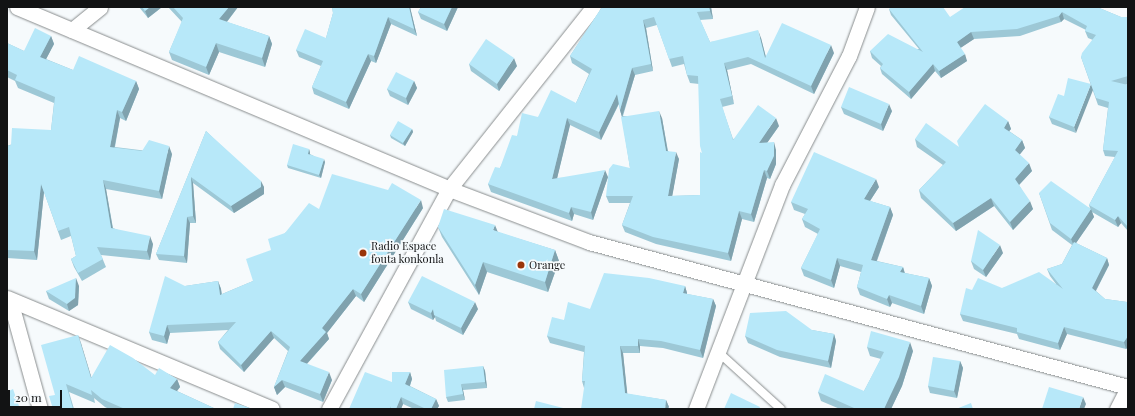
<!DOCTYPE html>
<html>
<head>
<meta charset="utf-8">
<style>
	body { margin:0 }
	#map { position:relative; width:1135px; height:416px; overflow:hidden; background:#f6fafc; font-family:"Playfair Display",serif }
	div>[style] { position:absolute }
	.roads { filter:drop-shadow(0 0 1px #888c8d) drop-shadow(0 0 1px #888c8d) }
	.service>* { height:8px; margin:-4px; padding:0 4px; transform-origin:4px; border-radius:4px; background:#fff }
	.minor>* { height:15px; margin:-7.5px; padding:0 7.5px; transform-origin:7.5px; border-radius:7.5px; background:#fff }
	.wall>* { inset:0; background:#9dc8d6 }
	.shaded-wall>* { inset:0; background:#80a2ae }
	.building>* { inset:0; background:#b7e8f9 }
	.dots>* { width:11px; height:11px; translate:-50% -50%; box-sizing:border-box; border:2px solid #f6fafc; border-radius:50% }
	span { translate:-50% -50%; white-space:nowrap; text-align:center; line-height:1.15; -webkit-text-stroke:3.5px #f6fafc; paint-order:stroke }
	.poi-label { font-size:11px; color:#121314 }
	.left { translate:0 -50%; text-align:left }
	.frame { position:absolute; inset:0; border:8px solid #121314; pointer-events:none }
	.scale { position:absolute; left:8px; top:390px; width:54px; height:18px; box-sizing:border-box; border:2px solid #121314; border-top:0; padding-left:5px; font-size:12px; line-height:14px; white-space:nowrap; color:#121314; -webkit-text-stroke:3px #f6fafc; paint-order:stroke }
</style>
</head>
<body>
<div id="map">
	<div class="roads">
		<div class="service">
			<i style="left:717px;top:351px;width:86px;rotate:42.2deg"></i>
		</div>
		<div class="minor">
			<i style="left:17px;top:7px;width:469px;rotate:22.8deg"></i>
			<i style="left:449px;top:189px;width:150px;rotate:20.7deg"></i>
			<i style="left:589px;top:242px;width:558px;rotate:15.06deg"></i>
			<i style="left:72px;top:30px;width:36px;rotate:-39deg"></i>
			<i style="left:7px;top:298px;width:287px;rotate:22.7deg"></i>
			<i style="left:10px;top:300px;width:113px;rotate:74.6deg"></i>
			<i style="left:329px;top:409px;width:251px;rotate:-61.4deg"></i>
			<i style="left:449px;top:189px;width:232px;rotate:-51.6deg"></i>
			<i style="left:696px;top:409px;width:240px;rotate:-69deg"></i>
			<i style="left:782px;top:185px;width:145px;rotate:-62.6deg"></i>
			<i style="left:849px;top:56px;width:52px;rotate:-69.8deg"></i>
			<i style="left:1117px;top:409px;width:25px;rotate:-63deg"></i>
		</div>
	</div>
	<div class="wall">
		<i style="clip-path:polygon(45px 7px,59px 7px,47px 8px)"></i>
		<i style="clip-path:polygon(139px 7px,162px 7px,148px 18px)"></i>
		<i style="clip-path:polygon(168px 7px,238px 7px,227px 22px,269px 36px,272px 44px,265px 67px,219px 52px,209px 75px,172px 60px,169px 52px,182px 22px)"></i>
		<i style="clip-path:polygon(332px 7px,410px 7px,417px 36px,391px 24px,376px 63px,371px 61px,349px 109px,314px 94px,312px 87px,321px 66px,299px 57px,296px 50px,326px 38px,333px 13px)"></i>
		<i style="clip-path:polygon(421px 7px,458px 7px,447px 31px,421px 19px,418px 12px)"></i>
		<i style="clip-path:polygon(evenodd,602px 7px,711px 7px,713px 19px,700px 20px,710px 42px,761px 38px,766px 57px,834px 53px,814px 94px,751px 64px,727px 70px,734px 104px,722px 107px,733px 139px,779px 126px,767px 143px,776px 150px,776px 164px,770px 179px,767px 178px,754px 222px,742px 219px,731px 261px,656px 244px,625px 232px,622px 225px,630px 203px,609px 203px,606px 196px,630px 168px,622px 117px,620px 110px,619px 104px,601px 140px,570px 125px,557px 178px,608px 177px,593px 220px,574px 214px,572px 221px,491px 192px,488px 184px,500px 168px,517px 136px,538px 117px,576px 103px,589px 74px,572px 63px,570px 56px,602px 7px,657px 25px,672px 67px,684px 64px,687px 75px,690px 83px,699px 84px,702px 153px,700px 195px,672px 196px,679px 159px,668px 151px,662px 118px,623px 116px,635px 75px,653px 71px,646px 28px,657px 25px)"></i>
		<i style="clip-path:polygon(1097px 7px,1121px 17px,1128px 17px,1128px 84px,1125px 84px,1128px 85px,1128px 231px,1121px 223px,1118px 227px,1092px 212px,1094px 217px,1076px 243px,1107px 258px,1109px 265px,1096px 291px,1105px 299px,1127px 302px,1128px 300px,1128px 347px,1126px 349px,1067px 334px,1060px 350px,1019px 339px,1017px 334px,963px 321px,960px 314px,972px 290px,1002px 288px,1056px 284px,1050px 276px,1047px 269px,1062px 264px,1072px 245px,1052px 230px,1039px 193px,1090px 208px,1089px 205px,1115px 157px,1105px 156px,1103px 150px,1108px 108px,1098px 105px,1081px 57px,1093px 40px,1088px 38px,1085px 31px,1086px 30px,1064px 19px,1061px 22px,1020px 36px,974px 39px,960px 48px,967px 61px,941px 78px,935px 71px,911px 99px,882px 74px,880px 68px,881px 66px,872px 58px,870px 51px,919px 49px,891px 15px,889px 9px,950px 17px)"></i>
		<i style="clip-path:polygon(51px 36px,54px 44px,46px 59px,73px 70px,136px 81px,139px 89px,126px 121px,120px 118px,115px 147px,172px 154px,162px 199px,106px 189px,113px 228px,153px 244px,150px 260px,101px 255px,106px 267px,82px 281px,74px 267px,71px 259px,76px 256px,71px 236px,61px 240px,44px 192px,37px 260px,7px 258px,7px 146px,51px 130px,54px 103px,18px 88px,15px 81px,7px 77px,7px 43px,24px 51px)"></i>
		<i style="clip-path:polygon(469px 64px,517px 66px,499px 91px,471px 71px)"></i>
		<i style="clip-path:polygon(414px 81px,417px 88px,408px 105px,390px 96px,387px 89px)"></i>
		<i style="clip-path:polygon(1064px 96px,1076px 133px,1052px 124px,1049px 117px)"></i>
		<i style="clip-path:polygon(841px 107px,892px 111px,883px 131px,844px 114px)"></i>
		<i style="clip-path:polygon(1008px 121px,1011px 129px,1009px 131px,1022px 140px,1025px 148px,1019px 155px,1032px 171px,1019px 185px,1033px 209px,1013px 230px,994px 206px,956px 231px,921px 198px,919px 190px,943px 165px,917px 147px,915px 139px,959px 147px)"></i>
		<i style="clip-path:polygon(412px 129px,413px 132px,405px 146px,391px 138px,390px 135px)"></i>
		<i style="clip-path:polygon(206px 131px,264px 187px,264px 194px,234px 213px,193px 183px,196px 223px,190px 223px,187px 263px,159px 260px,156px 254px)"></i>
		<i style="clip-path:polygon(309px 149px,310px 153px,310px 154px,325px 162px,321px 178px,288px 168px,287px 165px)"></i>
		<i style="clip-path:polygon(879px 187px,870px 201px,890px 207px,893px 215px,877px 261px,903px 267px,905px 273px,929px 278px,932px 286px,924px 314px,892px 303px,890px 307px,860px 295px,857px 287px,861px 272px,840px 266px,834px 288px,804px 276px,801px 268px,818px 234px,805px 227px,802px 219px,805px 214px,794px 210px,791px 202px)"></i>
		<i style="clip-path:polygon(423px 208px,364px 302px,356px 296px,327px 333px,329px 339px,307px 364px,332px 380px,323px 402px,285px 387px,277px 395px,274px 387px,288px 351px,274px 338px,244px 372px,220px 349px,218px 342px,228px 330px,170px 333px,167px 344px,152px 340px,149px 332px,185px 286px,218px 281px,221px 289px,222px 294px,253px 281px,285px 233px,319px 209px)"></i>
		<i style="clip-path:polygon(438px 227px,497px 232px,555px 250px,559px 261px,548px 292px,487px 272px,479px 295px,442px 237px)"></i>
		<i style="clip-path:polygon(1003px 253px,986px 277px,974px 269px,971px 261px)"></i>
		<i style="clip-path:polygon(79px 286px,78px 305px,69px 311px,49px 299px,46px 291px)"></i>
		<i style="clip-path:polygon(685px 286px,687px 293px,687px 294px,713px 299px,716px 306px,703px 358px,663px 348px,640px 346px,640px 353px,623px 353px,627px 394px,666px 400px,669px 407px,584px 388px,582px 381px,584px 352px,550px 343px,547px 336px,564px 320px,590px 309px)"></i>
		<i style="clip-path:polygon(408px 302px,478px 309px,463px 335px,436px 321px,435px 317px,433px 320px,411px 309px)"></i>
		<i style="clip-path:polygon(812px 330px,834px 334px,836px 341px,831px 368px,780px 357px,748px 343px,745px 336px)"></i>
		<i style="clip-path:polygon(78px 335px,91px 377px,155px 375px,177px 379px,180px 387px,177px 391px,216px 409px,109px 409px,105px 407px,94px 398px,95px 403px,69px 392px,74px 409px,53px 409px,55px 395px)"></i>
		<i style="clip-path:polygon(867px 347px,913px 351px,902px 386px,891px 409px,840px 409px,821px 401px,818px 392px,864px 391px,881px 359px,870px 356px)"></i>
		<i style="clip-path:polygon(960px 361px,963px 368px,957px 398px,930px 393px,928px 386px)"></i>
		<i style="clip-path:polygon(483px 366px,485px 371px,487px 388px,463px 390px,465px 400px,448px 402px,446px 397px)"></i>
		<i style="clip-path:polygon(410px 372px,412px 379px,410px 386px,436px 399px,439px 406px,437px 409px,414px 409px,403px 404px,401px 409px,349px 409px,392px 382px)"></i>
	</div>
	<div class="shaded-wall">
		<i style="clip-path:polygon(150px 7px,162px 7px,148px 18px,145px 11px)"></i>
		<i style="clip-path:polygon(229px 7px,238px 7px,222px 28px,219px 19px)"></i>
		<i style="clip-path:polygon(409px 7px,410px 7px,417px 36px,414px 29px)"></i>
		<i style="clip-path:polygon(452px 7px,458px 7px,447px 31px,444px 24px)"></i>
		<i style="clip-path:polygon(709px 7px,711px 7px,713px 19px,710px 11px)"></i>
		<i style="clip-path:polygon(1062px 12px,1064px 19px,1061px 22px,1059px 16px)"></i>
		<i style="clip-path:polygon(388px 17px,391px 24px,376px 63px,374px 56px)"></i>
		<i style="clip-path:polygon(643px 20px,646px 28px,653px 71px,651px 64px)"></i>
		<i style="clip-path:polygon(758px 30px,761px 38px,768px 66px,765px 58px)"></i>
		<i style="clip-path:polygon(971px 32px,974px 39px,959px 49px,957px 42px)"></i>
		<i style="clip-path:polygon(51px 36px,54px 44px,43px 65px,40px 57px)"></i>
		<i style="clip-path:polygon(269px 36px,272px 44px,265px 67px,262px 58px)"></i>
		<i style="clip-path:polygon(216px 43px,219px 52px,209px 75px,206px 67px)"></i>
		<i style="clip-path:polygon(831px 45px,834px 53px,814px 94px,811px 86px)"></i>
		<i style="clip-path:polygon(368px 54px,371px 61px,349px 109px,346px 102px)"></i>
		<i style="clip-path:polygon(965px 54px,967px 61px,941px 78px,939px 71px)"></i>
		<i style="clip-path:polygon(514px 58px,517px 66px,499px 91px,497px 84px)"></i>
		<i style="clip-path:polygon(724px 63px,727px 70px,734px 104px,732px 96px)"></i>
		<i style="clip-path:polygon(933px 64px,935px 71px,911px 99px,909px 92px)"></i>
		<i style="clip-path:polygon(632px 68px,635px 75px,622px 117px,620px 110px)"></i>
		<i style="clip-path:polygon(136px 81px,139px 89px,126px 121px,122px 112px)"></i>
		<i style="clip-path:polygon(414px 81px,417px 88px,408px 105px,406px 98px)"></i>
		<i style="clip-path:polygon(1091px 84px,1093px 90px,1076px 133px,1074px 127px)"></i>
		<i style="clip-path:polygon(617px 94px,620px 101px,601px 140px,599px 132px)"></i>
		<i style="clip-path:polygon(889px 104px,892px 111px,883px 131px,881px 124px)"></i>
		<i style="clip-path:polygon(117px 110px,120px 118px,113px 155px,110px 147px)"></i>
		<i style="clip-path:polygon(659px 111px,662px 118px,669px 159px,666px 151px)"></i>
		<i style="clip-path:polygon(567px 118px,570px 125px,555px 187px,552px 179px)"></i>
		<i style="clip-path:polygon(776px 118px,779px 126px,762px 150px,759px 143px)"></i>
		<i style="clip-path:polygon(1008px 121px,1011px 129px,1006px 135px,1004px 128px)"></i>
		<i style="clip-path:polygon(412px 129px,413px 132px,405px 146px,403px 143px)"></i>
		<i style="clip-path:polygon(1022px 140px,1025px 148px,1017px 158px,1015px 150px)"></i>
		<i style="clip-path:polygon(774px 142px,776px 150px,776px 164px,770px 179px,767px 171px)"></i>
		<i style="clip-path:polygon(169px 146px,172px 154px,162px 199px,159px 191px)"></i>
		<i style="clip-path:polygon(309px 149px,310px 153px,309px 157px,308px 154px)"></i>
		<i style="clip-path:polygon(676px 152px,679px 159px,671px 203px,668px 196px)"></i>
		<i style="clip-path:polygon(324px 159px,325px 162px,321px 178px,319px 175px)"></i>
		<i style="clip-path:polygon(1029px 163px,1032px 171px,1018px 186px,1015px 179px)"></i>
		<i style="clip-path:polygon(605px 170px,608px 177px,593px 220px,591px 212px)"></i>
		<i style="clip-path:polygon(764px 170px,767px 178px,754px 222px,751px 214px)"></i>
		<i style="clip-path:polygon(191px 177px,193px 183px,196px 223px,193px 216px)"></i>
		<i style="clip-path:polygon(876px 179px,879px 187px,866px 207px,864px 199px)"></i>
		<i style="clip-path:polygon(103px 180px,106px 189px,114px 236px,111px 228px)"></i>
		<i style="clip-path:polygon(261px 181px,264px 187px,264px 194px,234px 213px,231px 206px)"></i>
		<i style="clip-path:polygon(41px 184px,44px 192px,37px 260px,34px 251px)"></i>
		<i style="clip-path:polygon(991px 198px,994px 206px,956px 231px,953px 223px)"></i>
		<i style="clip-path:polygon(421px 200px,423px 208px,364px 302px,361px 294px)"></i>
		<i style="clip-path:polygon(1030px 201px,1033px 209px,1013px 230px,1010px 222px)"></i>
		<i style="clip-path:polygon(571px 207px,574px 214px,572px 221px,569px 213px)"></i>
		<i style="clip-path:polygon(890px 207px,893px 215px,874px 268px,871px 260px)"></i>
		<i style="clip-path:polygon(1091px 209px,1094px 217px,1074px 246px,1071px 239px)"></i>
		<i style="clip-path:polygon(739px 211px,742px 219px,731px 261px,728px 253px)"></i>
		<i style="clip-path:polygon(1118px 216px,1121px 223px,1118px 227px,1115px 220px)"></i>
		<i style="clip-path:polygon(187px 217px,190px 223px,187px 263px,184px 256px)"></i>
		<i style="clip-path:polygon(495px 225px,499px 235px,493px 230px)"></i>
		<i style="clip-path:polygon(150px 236px,153px 244px,150px 260px,147px 251px)"></i>
		<i style="clip-path:polygon(1000px 245px,1003px 253px,986px 277px,983px 270px)"></i>
		<i style="clip-path:polygon(555px 250px,559px 261px,548px 292px,545px 282px)"></i>
		<i style="clip-path:polygon(837px 258px,840px 266px,834px 288px,831px 280px)"></i>
		<i style="clip-path:polygon(1107px 258px,1109px 265px,1094px 294px,1092px 288px)"></i>
		<i style="clip-path:polygon(483px 262px,487px 272px,479px 295px,475px 285px)"></i>
		<i style="clip-path:polygon(903px 267px,905px 275px,900px 272px)"></i>
		<i style="clip-path:polygon(76px 278px,79px 286px,78px 305px,69px 311px,67px 304px)"></i>
		<i style="clip-path:polygon(929px 278px,932px 286px,924px 314px,921px 306px)"></i>
		<i style="clip-path:polygon(218px 281px,221px 289px,222px 302px,220px 295px)"></i>
		<i style="clip-path:polygon(685px 286px,687px 293px,686px 300px,683px 293px)"></i>
		<i style="clip-path:polygon(353px 289px,356px 296px,327px 333px,329px 339px,302px 369px,300px 361px,322px 328px)"></i>
		<i style="clip-path:polygon(889px 295px,892px 303px,890px 307px,887px 299px)"></i>
		<i style="clip-path:polygon(713px 299px,716px 306px,703px 358px,700px 350px)"></i>
		<i style="clip-path:polygon(475px 302px,478px 309px,463px 335px,461px 328px)"></i>
		<i style="clip-path:polygon(433px 309px,435px 317px,433px 320px,431px 313px)"></i>
		<i style="clip-path:polygon(167px 325px,170px 333px,167px 344px,164px 336px)"></i>
		<i style="clip-path:polygon(1064px 327px,1067px 334px,1060px 350px,1058px 343px)"></i>
		<i style="clip-path:polygon(271px 331px,274px 338px,244px 372px,241px 365px)"></i>
		<i style="clip-path:polygon(834px 334px,836px 341px,831px 368px,828px 361px)"></i>
		<i style="clip-path:polygon(78px 335px,81px 343px,94px 386px,91px 378px)"></i>
		<i style="clip-path:polygon(1128px 336px,1128px 347px,1126px 349px,1124px 342px)"></i>
		<i style="clip-path:polygon(638px 339px,640px 346px,640px 353px,638px 346px)"></i>
		<i style="clip-path:polygon(910px 342px,913px 351px,902px 386px,891px 409px,884px 409px)"></i>
		<i style="clip-path:polygon(620px 346px,623px 353px,628px 400px,625px 393px)"></i>
		<i style="clip-path:polygon(960px 361px,963px 368px,957px 398px,954px 391px)"></i>
		<i style="clip-path:polygon(483px 366px,485px 371px,487px 388px,485px 382px)"></i>
		<i style="clip-path:polygon(329px 372px,332px 380px,323px 402px,320px 394px)"></i>
		<i style="clip-path:polygon(410px 372px,412px 379px,408px 391px,405px 384px)"></i>
		<i style="clip-path:polygon(177px 379px,180px 387px,173px 396px,170px 388px)"></i>
		<i style="clip-path:polygon(282px 380px,285px 387px,277px 395px,274px 387px)"></i>
		<i style="clip-path:polygon(461px 384px,463px 390px,465px 400px,463px 394px)"></i>
		<i style="clip-path:polygon(401px 397px,403px 404px,401px 409px,396px 409px)"></i>
		<i style="clip-path:polygon(1083px 397px,1086px 404px,1084px 409px,1079px 409px)"></i>
		<i style="clip-path:polygon(436px 399px,439px 406px,437px 409px,431px 409px)"></i>
		<i style="clip-path:polygon(666px 400px,669px 407px,668px 409px,665px 409px)"></i>
	</div>
	<div class="building">
		<i style="clip-path:polygon(142px 7px,150px 7px,145px 11px)"></i>
		<i style="clip-path:polygon(173px 7px,229px 7px,219px 19px,269px 36px,262px 58px,216px 43px,206px 67px,169px 52px,183px 18px)"></i>
		<i style="clip-path:polygon(332px 7px,409px 7px,414px 29px,388px 17px,374px 56px,368px 54px,346px 102px,312px 87px,323px 61px,296px 50px,305px 29px,326px 38px,333px 13px)"></i>
		<i style="clip-path:polygon(421px 7px,452px 7px,444px 24px,418px 12px)"></i>
		<i style="clip-path:polygon(602px 7px,709px 7px,710px 11px,697px 12px,710px 42px,758px 30px,765px 58px,782px 23px,831px 45px,811px 86px,748px 57px,724px 63px,732px 96px,720px 99px,733px 140px,758px 105px,776px 118px,759px 143px,774px 142px,774px 156px,767px 171px,764px 170px,751px 214px,739px 211px,728px 253px,653px 237px,622px 225px,633px 196px,606px 196px,609px 169px,613px 164px,630px 168px,621px 117px,659px 111px,666px 151px,676px 152px,668px 196px,700px 195px,700px 152px,702px 153px,700px 146px,698px 76px,687px 75px,683px 56px,669px 59px,654px 17px,643px 20px,651px 64px,632px 68px,620px 110px,617px 94px,599px 132px,567px 118px,552px 179px,605px 170px,591px 212px,571px 207px,569px 213px,488px 184px,495px 167px,500px 168px,512px 135px,517px 136px,522px 113px,538px 117px,551px 90px,576px 103px,592px 69px,570px 56px)"></i>
		<i style="clip-path:polygon(891px 7px,943px 7px,950px 17px,965px 7px,1097px 7px,1121px 17px,1128px 17px,1128px 76px,1111px 81px,1128px 85px,1128px 227px,1118px 216px,1115px 220px,1089px 205px,1118px 151px,1103px 150px,1109px 102px,1096px 98px,1081px 57px,1082px 53px,1096px 35px,1085px 31px,1087px 26px,1062px 12px,1059px 16px,1017px 29px,971px 32px,957px 42px,965px 54px,939px 71px,933px 64px,909px 92px,880px 68px,883px 64px,870px 51px,888px 34px,923px 52px,889px 9px)"></i>
		<i style="clip-path:polygon(35px 28px,51px 36px,40px 57px,73px 70px,79px 56px,136px 81px,122px 112px,117px 110px,110px 147px,142px 151px,149px 140px,169px 146px,159px 191px,103px 180px,111px 228px,150px 236px,147px 251px,97px 247px,103px 259px,78px 273px,71px 259px,76px 256px,69px 227px,58px 231px,41px 184px,34px 251px,7px 250px,7px 146px,11px 145px,12px 128px,51px 130px,55px 97px,15px 80px,17px 75px,7px 70px,7px 43px,24px 51px)"></i>
		<i style="clip-path:polygon(486px 39px,514px 58px,497px 84px,469px 64px)"></i>
		<i style="clip-path:polygon(396px 72px,414px 81px,406px 98px,387px 89px)"></i>
		<i style="clip-path:polygon(1068px 78px,1091px 84px,1074px 127px,1049px 117px,1058px 94px,1064px 96px)"></i>
		<i style="clip-path:polygon(849px 87px,889px 104px,881px 124px,841px 107px)"></i>
		<i style="clip-path:polygon(985px 104px,1008px 121px,1004px 128px,1022px 140px,1015px 150px,1029px 163px,1015px 179px,1030px 201px,1010px 222px,991px 198px,953px 223px,919px 190px,946px 162px,915px 139px,926px 123px,959px 147px,957px 141px)"></i>
		<i style="clip-path:polygon(398px 121px,412px 129px,403px 143px,390px 135px)"></i>
		<i style="clip-path:polygon(206px 131px,261px 181px,261px 187px,231px 206px,191px 177px,193px 216px,187px 217px,184px 256px,156px 254px)"></i>
		<i style="clip-path:polygon(293px 144px,309px 149px,308px 154px,324px 159px,319px 175px,287px 165px)"></i>
		<i style="clip-path:polygon(814px 152px,876px 179px,864px 199px,890px 207px,871px 260px,903px 267px,900px 272px,929px 278px,921px 306px,889px 295px,887px 299px,857px 287px,863px 265px,837px 258px,831px 280px,801px 268px,820px 229px,802px 219px,808px 209px,791px 202px)"></i>
		<i style="clip-path:polygon(332px 174px,388px 190px,392px 183px,421px 200px,361px 294px,353px 289px,322px 328px,326px 332px,300px 361px,329px 372px,320px 394px,282px 380px,274px 387px,290px 347px,271px 331px,241px 365px,218px 342px,236px 322px,167px 325px,164px 336px,149px 332px,165px 276px,185px 286px,218px 281px,220px 295px,253px 281px,246px 259px,271px 250px,268px 239px,285px 233px,309px 203px,319px 209px)"></i>
		<i style="clip-path:polygon(1051px 181px,1091px 209px,1071px 239px,1050px 223px,1039px 193px)"></i>
		<i style="clip-path:polygon(444px 209px,495px 225px,493px 230px,555px 250px,545px 282px,483px 262px,475px 285px,438px 227px)"></i>
		<i style="clip-path:polygon(978px 230px,1000px 245px,983px 270px,971px 261px)"></i>
		<i style="clip-path:polygon(1074px 242px,1107px 258px,1092px 288px,1105px 299px,1127px 302px,1128px 300px,1128px 336px,1124px 342px,1064px 327px,1058px 343px,1017px 332px,1017px 328px,960px 314px,966px 288px,972px 290px,978px 278px,1002px 288px,1039px 272px,1063px 289px,1047px 269px,1062px 264px)"></i>
		<i style="clip-path:polygon(604px 273px,649px 278px,685px 286px,683px 293px,713px 299px,700px 350px,661px 341px,638px 339px,638px 346px,620px 346px,625px 393px,666px 400px,665px 409px,581px 409px,585px 381px,582px 381px,585px 346px,547px 336px,552px 317px,564px 320px,568px 302px,590px 309px)"></i>
		<i style="clip-path:polygon(422px 276px,475px 302px,461px 328px,434px 315px,433px 309px,431px 313px,408px 302px)"></i>
		<i style="clip-path:polygon(76px 278px,75px 298px,67px 304px,46px 291px)"></i>
		<i style="clip-path:polygon(786px 311px,812px 330px,834px 334px,828px 361px,777px 350px,745px 336px,750px 313px)"></i>
		<i style="clip-path:polygon(871px 331px,910px 342px,899px 377px,884px 409px,853px 409px,854px 408px,818px 392px,825px 374px,864px 391px,884px 352px,867px 347px)"></i>
		<i style="clip-path:polygon(78px 335px,91px 378px,110px 345px,133px 358px,155px 375px,159px 368px,177px 379px,170px 388px,216px 409px,125px 409px,102px 399px,91px 390px,92px 395px,66px 384px,73px 409px,53px 409px,49px 396px,55px 395px,41px 345px)"></i>
		<i style="clip-path:polygon(933px 357px,960px 361px,954px 391px,928px 386px)"></i>
		<i style="clip-path:polygon(483px 366px,485px 382px,461px 384px,463px 394px,446px 397px,444px 370px)"></i>
		<i style="clip-path:polygon(365px 372px,392px 382px,392px 372px,410px 372px,405px 384px,436px 399px,431px 409px,426px 409px,401px 397px,396px 409px,391px 409px,391px 406px,390px 409px,349px 409px)"></i>
		<i style="clip-path:polygon(1049px 387px,1083px 397px,1079px 409px,1042px 409px)"></i>
		<i style="clip-path:polygon(13px 389px,20px 409px,7px 409px,7px 392px)"></i>
		<i style="clip-path:polygon(731px 393px,760px 407px,759px 409px,724px 409px)"></i>
		<i style="clip-path:polygon(536px 401px,567px 409px,534px 409px)"></i>
		<i style="clip-path:polygon(235px 403px,253px 409px,233px 409px)"></i>
		<i style="clip-path:polygon(971px 403px,973px 409px,956px 409px)"></i>
	</div>
	<div class="dots">
		<i style="left:363px;top:253px;background:#9a3409"></i>
		<i style="left:521px;top:265px;background:#9a3409"></i>
	</div>
	<div class="poi-label">
		<span class="left" style="left:371px;top:253px">Radio Espace<br>fouta konkonla</span>
		<span class="left" style="left:529px;top:265px">Orange</span>
	</div>
	<div class="frame"></div>
	<div class="scale">20 m</div>
</div>
</body>
</html>
